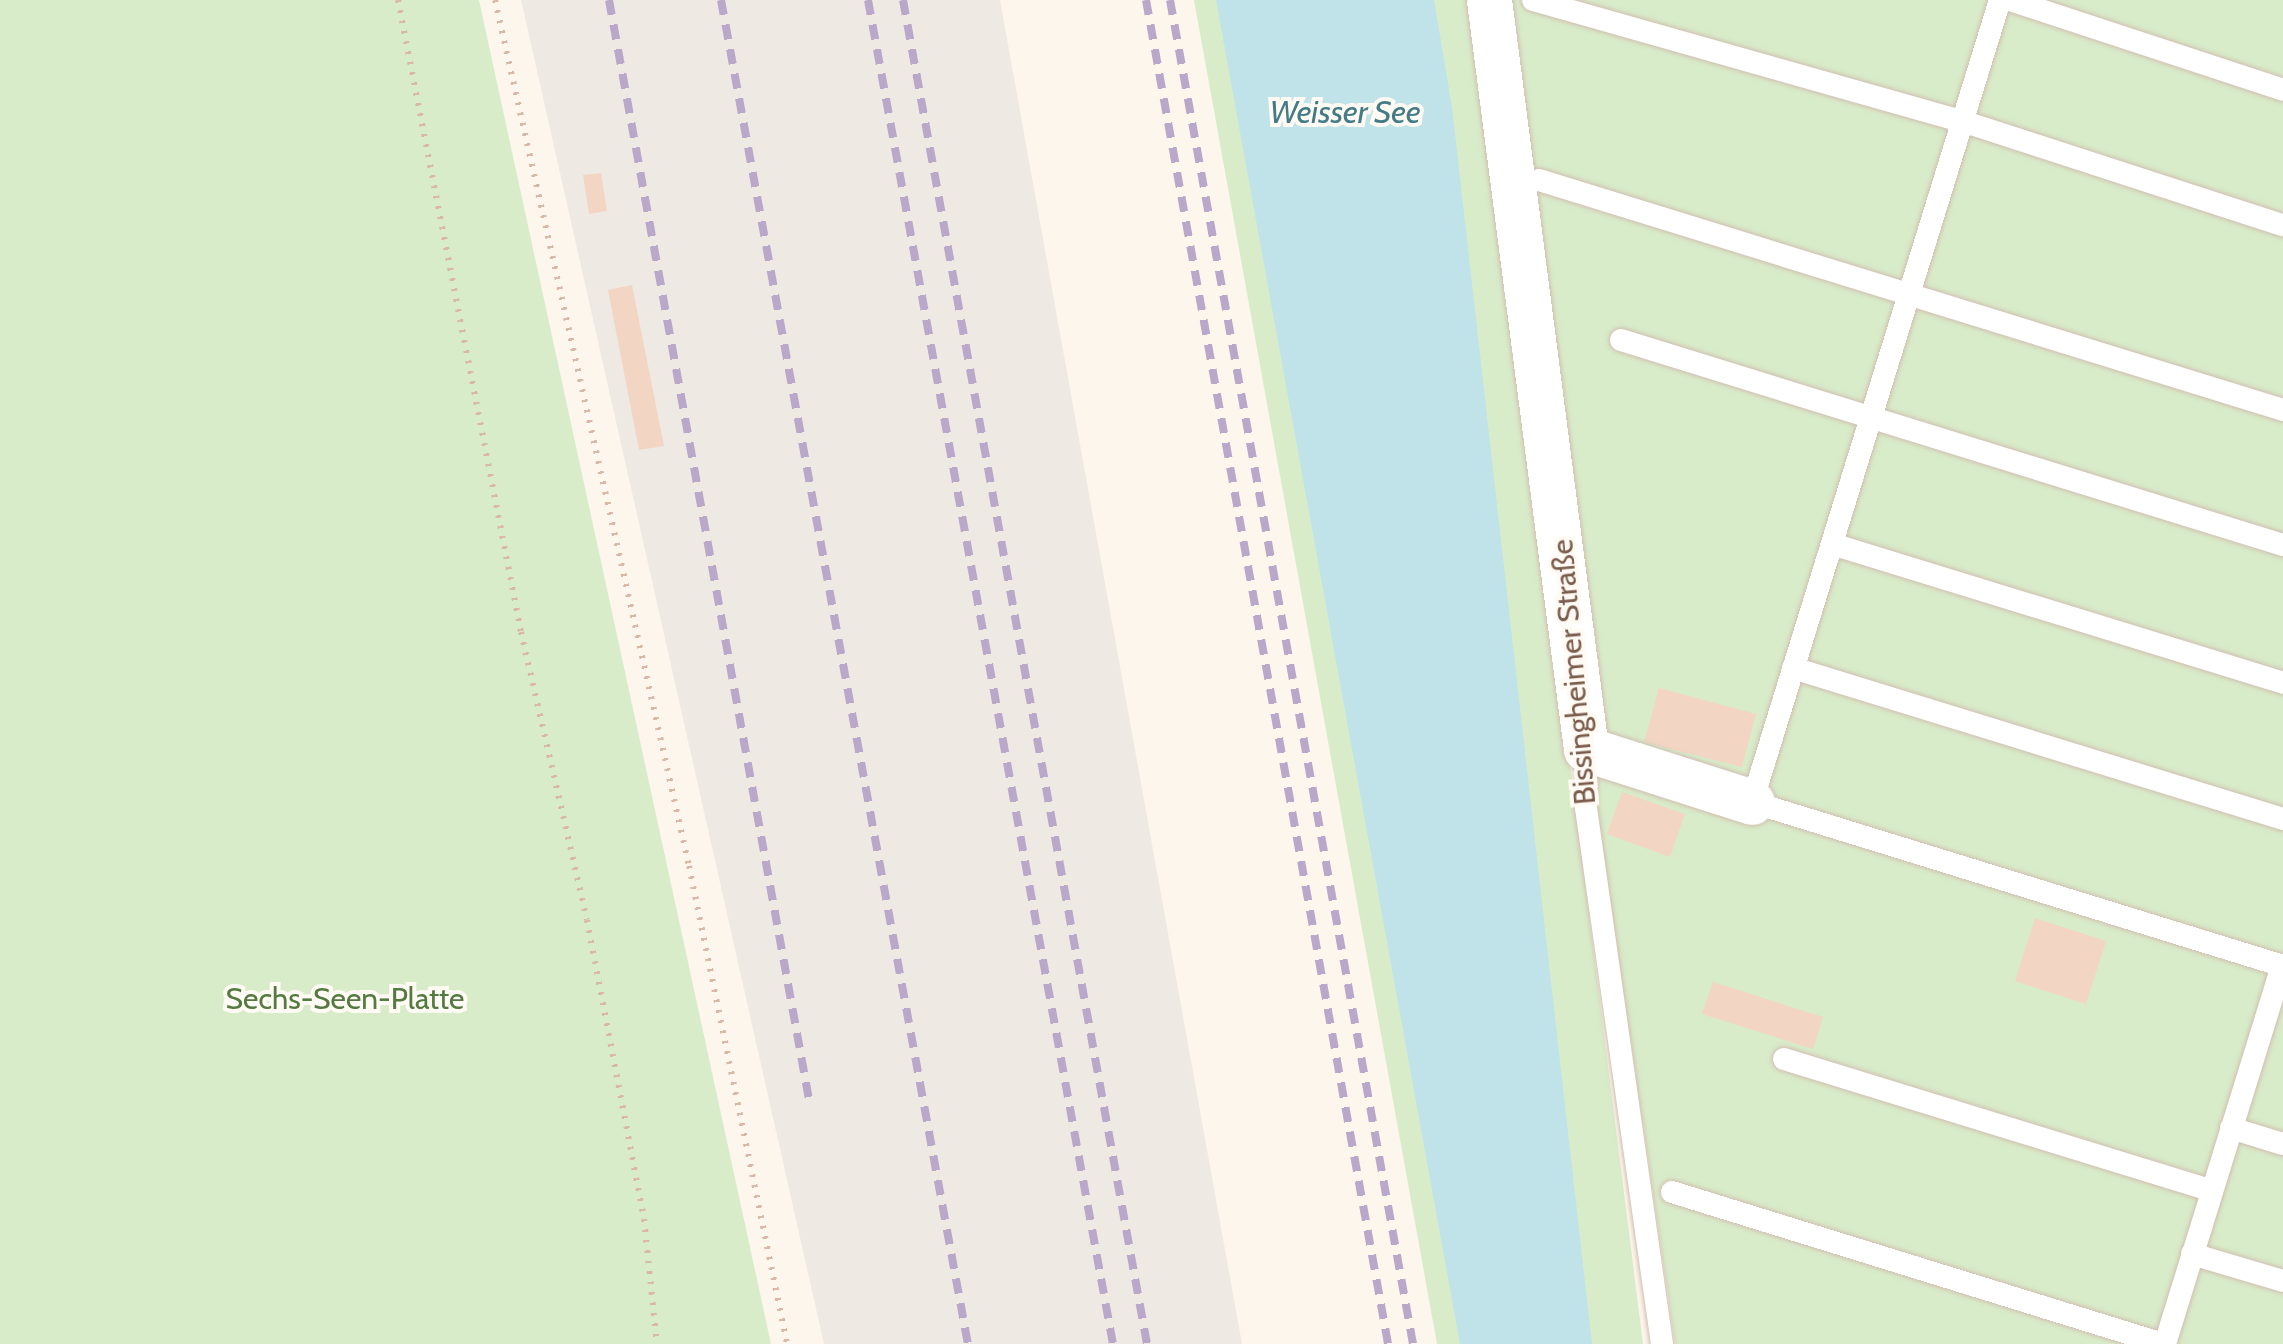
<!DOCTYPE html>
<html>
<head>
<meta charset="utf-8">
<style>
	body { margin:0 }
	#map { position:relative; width:2283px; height:1344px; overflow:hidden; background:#fdf6ec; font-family:Cabin,sans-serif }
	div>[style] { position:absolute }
	.industrial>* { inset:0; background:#efe9e4 }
	.green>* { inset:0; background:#d8ecc9 }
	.water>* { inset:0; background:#bfe3e8 }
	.building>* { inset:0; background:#f3d5c3 }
	.path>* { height:6px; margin-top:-3px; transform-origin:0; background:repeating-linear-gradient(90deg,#d9b8a5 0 2.5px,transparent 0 10.5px) }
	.roads { filter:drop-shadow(0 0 2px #d1beb0) drop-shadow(0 0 2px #d1beb0) }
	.service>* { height:22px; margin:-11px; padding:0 11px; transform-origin:11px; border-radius:11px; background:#fff }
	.minor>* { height:45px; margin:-22.5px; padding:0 22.5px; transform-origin:22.5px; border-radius:22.5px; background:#fff }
	.rail>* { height:8px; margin-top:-4px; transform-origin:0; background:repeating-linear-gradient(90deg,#b9a8c9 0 15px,transparent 0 25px) }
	span { translate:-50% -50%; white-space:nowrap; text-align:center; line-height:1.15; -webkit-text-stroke:8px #fffaf3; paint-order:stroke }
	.street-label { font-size:30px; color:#7a5c4d }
	.park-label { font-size:30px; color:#537a41 }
	.water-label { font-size:32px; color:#437c86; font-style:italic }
</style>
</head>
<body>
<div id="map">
	<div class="industrial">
		<i style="clip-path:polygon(521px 0,1000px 0,1242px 1344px,824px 1344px)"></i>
	</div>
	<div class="green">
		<i style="clip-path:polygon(0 0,479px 0,771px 1344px,0 1344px)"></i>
		<i style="clip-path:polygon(1194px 0,1474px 0,1643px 1344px,1437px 1344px)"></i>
		<i style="clip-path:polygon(1504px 0,2283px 0,2283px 1344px,1675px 1344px,1596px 803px)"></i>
	</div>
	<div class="water">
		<i style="clip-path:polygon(1216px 0,1434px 0,1452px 107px,1592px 1344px,1460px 1344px)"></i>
	</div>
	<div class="building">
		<i style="clip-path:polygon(601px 173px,607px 211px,589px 214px,583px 175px)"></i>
		<i style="clip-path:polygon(632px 285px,664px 446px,639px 450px,608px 290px)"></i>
		<i style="clip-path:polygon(1659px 688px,1756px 714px,1742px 767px,1644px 742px)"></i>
		<i style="clip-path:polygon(1622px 792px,1685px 814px,1670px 857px,1607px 834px)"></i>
		<i style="clip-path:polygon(2035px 918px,2106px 941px,2086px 1004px,2015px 981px)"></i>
		<i style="clip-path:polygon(1713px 982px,1823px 1017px,1813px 1049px,1702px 1014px)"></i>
	</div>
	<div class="path">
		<i style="left:398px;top:0;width:644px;rotate:78.99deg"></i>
		<i style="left:521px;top:632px;width:295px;rotate:77.1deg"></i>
		<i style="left:587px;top:920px;width:304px;rotate:79.2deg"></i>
		<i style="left:644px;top:1219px;width:126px;rotate:84.1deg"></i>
		<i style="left:495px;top:0;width:887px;rotate:77.37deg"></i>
		<i style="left:689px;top:866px;width:488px;rotate:78.4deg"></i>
	</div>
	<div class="roads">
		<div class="service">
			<i style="left:1533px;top:0;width:446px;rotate:15.8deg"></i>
			<i style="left:1962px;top:121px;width:337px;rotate:18deg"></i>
			<i style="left:2000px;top:0;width:839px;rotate:107.18deg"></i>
			<i style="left:1752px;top:802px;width:556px;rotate:17.16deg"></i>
			<i style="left:2010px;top:0;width:287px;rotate:18.2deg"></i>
			<i style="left:1539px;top:180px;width:779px;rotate:17.18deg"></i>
			<i style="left:1621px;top:340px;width:693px;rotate:17.21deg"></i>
			<i style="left:1832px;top:544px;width:472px;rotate:17.1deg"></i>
			<i style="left:1793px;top:668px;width:513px;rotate:17.13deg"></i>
			<i style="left:1586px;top:749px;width:59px;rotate:90deg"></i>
			<i style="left:1586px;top:808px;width:541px;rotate:81.93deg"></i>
			<i style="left:1784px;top:1059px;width:448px;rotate:17.1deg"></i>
			<i style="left:2231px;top:1128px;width:54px;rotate:17.1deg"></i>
			<i style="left:1672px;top:1192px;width:514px;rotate:17.2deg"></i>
			<i style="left:2192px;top:1254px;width:95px;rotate:16.5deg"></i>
			<i style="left:2165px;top:1344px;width:397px;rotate:-72.8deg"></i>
		</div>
		<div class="minor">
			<i style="left:1489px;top:0;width:755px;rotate:82.62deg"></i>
			<i style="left:1586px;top:749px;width:174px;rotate:17.7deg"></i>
		</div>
	</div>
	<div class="rail">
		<i style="left:609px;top:0;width:1117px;rotate:79.69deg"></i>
		<i style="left:721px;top:0;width:1367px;rotate:79.59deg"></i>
		<i style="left:868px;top:0;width:1366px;rotate:79.67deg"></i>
		<i style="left:903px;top:0;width:1366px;rotate:79.71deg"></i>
		<i style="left:1146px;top:0;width:1366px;rotate:79.79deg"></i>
		<i style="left:1170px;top:0;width:1366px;rotate:79.75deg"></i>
	</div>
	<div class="street-label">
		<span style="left:1574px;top:672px;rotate:-95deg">Bissingheimer Straße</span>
	</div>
	<div class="park-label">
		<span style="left:345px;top:999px">Sechs-Seen-Platte</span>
	</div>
	<div class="water-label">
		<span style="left:1345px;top:112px">Weisser See</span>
	</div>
</div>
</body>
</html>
